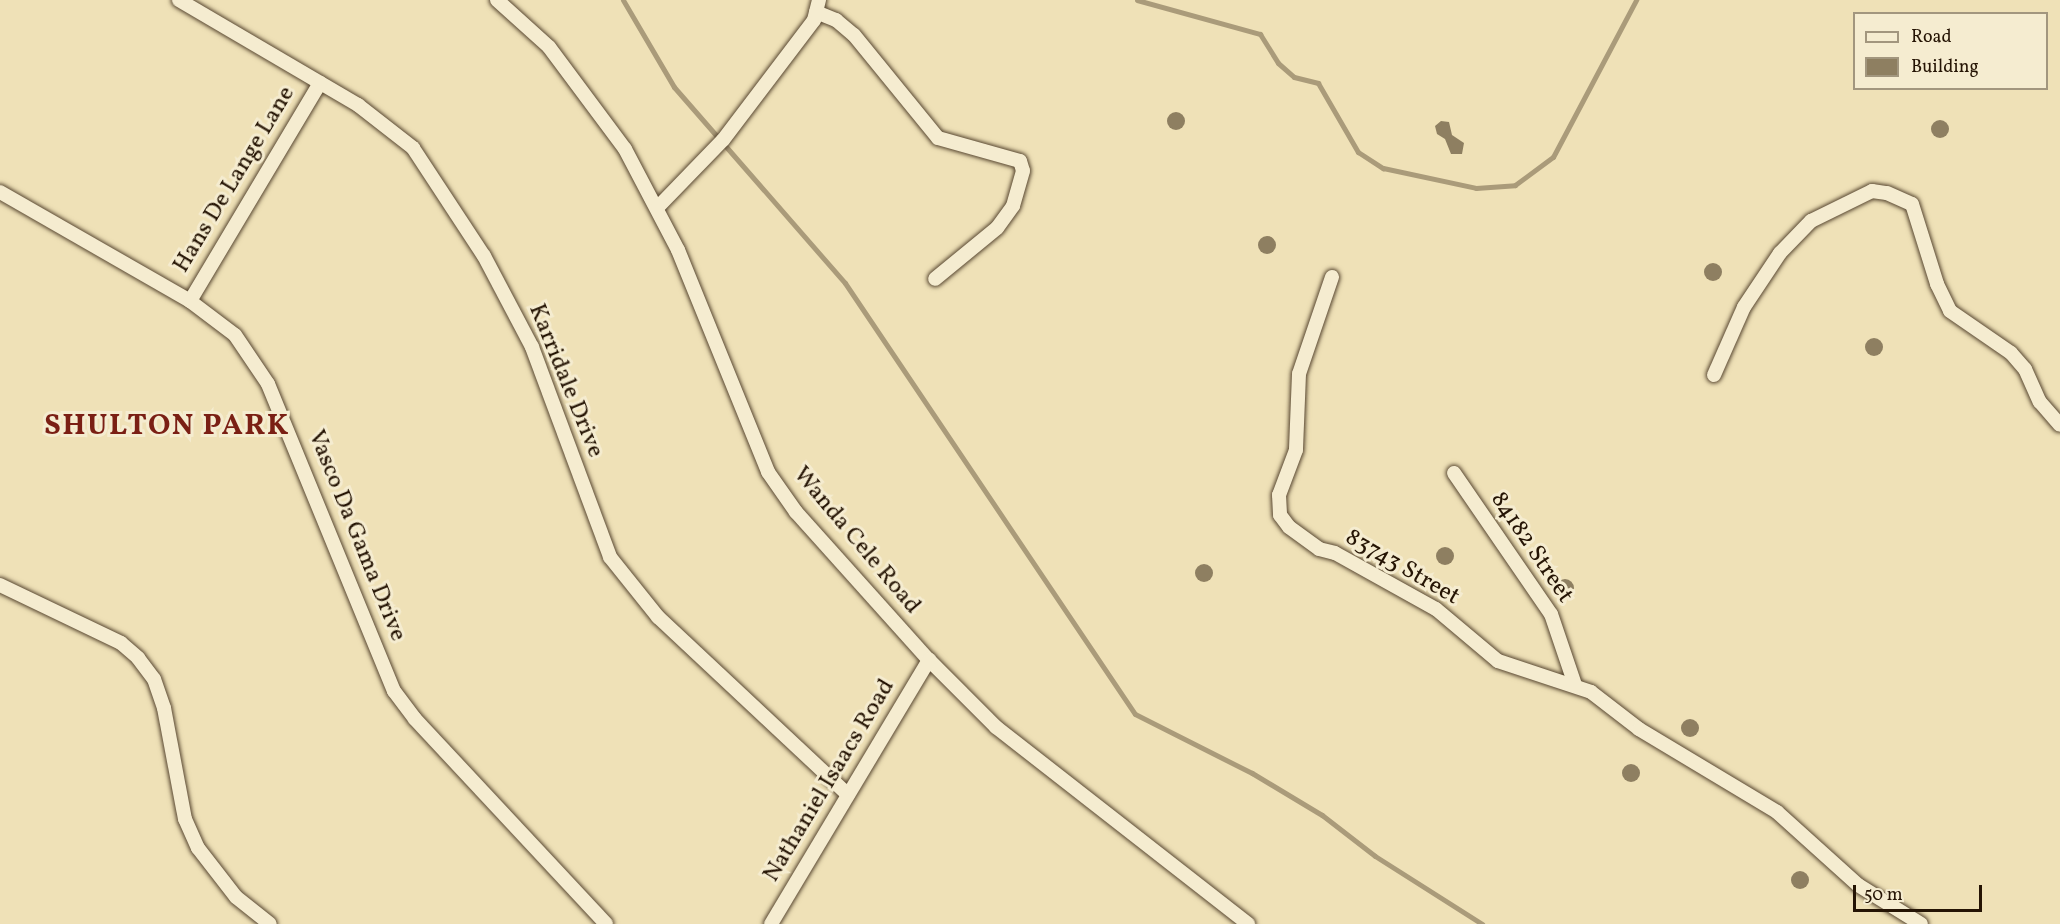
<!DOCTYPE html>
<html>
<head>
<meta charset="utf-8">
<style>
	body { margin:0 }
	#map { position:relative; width:2060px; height:924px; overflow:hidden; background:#efe1b7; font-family:Vollkorn,serif }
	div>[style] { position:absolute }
	.stream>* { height:5px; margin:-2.5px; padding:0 2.5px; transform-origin:2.5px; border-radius:2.5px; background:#aa9b7a }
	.building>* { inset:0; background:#8e7f61 }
	.round { border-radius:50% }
	.roads { filter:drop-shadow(0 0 2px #584731) drop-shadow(0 0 2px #584731) }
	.street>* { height:14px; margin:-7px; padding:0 7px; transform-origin:7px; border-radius:7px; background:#f5ecd0 }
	span { translate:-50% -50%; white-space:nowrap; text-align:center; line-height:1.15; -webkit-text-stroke:6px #f5ecd0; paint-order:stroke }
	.street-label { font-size:24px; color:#251404 }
	.district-label { font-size:30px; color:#7a1f14; font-weight:700; letter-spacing:1.5px }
	.legend { position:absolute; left:1853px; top:12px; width:195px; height:78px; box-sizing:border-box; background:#f5ecd0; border:2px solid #a2967e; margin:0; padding:8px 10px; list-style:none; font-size:18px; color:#251404 }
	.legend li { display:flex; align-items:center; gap:12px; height:30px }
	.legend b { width:30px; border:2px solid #a2967e }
	.scale { position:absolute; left:1853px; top:885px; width:129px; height:27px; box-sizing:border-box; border:3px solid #251404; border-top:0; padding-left:8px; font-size:18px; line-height:21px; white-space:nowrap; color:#251404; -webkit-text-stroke:4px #f5ecd0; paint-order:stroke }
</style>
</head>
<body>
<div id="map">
	<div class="stream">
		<i style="left:623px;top:0;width:101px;rotate:59.6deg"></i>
		<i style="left:674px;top:87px;width:260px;rotate:48.9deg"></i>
		<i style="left:845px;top:283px;width:519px;rotate:56.07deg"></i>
		<i style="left:1135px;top:714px;width:131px;rotate:26.8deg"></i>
		<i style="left:1252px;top:773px;width:82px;rotate:31deg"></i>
		<i style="left:1322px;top:815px;width:67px;rotate:37.7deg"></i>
		<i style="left:1375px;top:856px;width:127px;rotate:32.4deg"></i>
		<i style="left:1137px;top:0;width:128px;rotate:15.5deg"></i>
		<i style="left:1260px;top:34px;width:34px;rotate:58deg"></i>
		<i style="left:1278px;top:63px;width:21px;rotate:41deg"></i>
		<i style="left:1294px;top:77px;width:25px;rotate:14deg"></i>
		<i style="left:1318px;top:83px;width:80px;rotate:59.9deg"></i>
		<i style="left:1358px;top:152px;width:30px;rotate:33deg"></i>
		<i style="left:1383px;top:168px;width:95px;rotate:12.1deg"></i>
		<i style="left:1476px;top:188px;width:39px;rotate:-4deg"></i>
		<i style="left:1515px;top:185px;width:47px;rotate:-36.4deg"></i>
		<i style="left:1553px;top:157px;width:178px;rotate:-62.1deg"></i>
	</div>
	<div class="building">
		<i class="round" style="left:1167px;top:112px;width:18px;height:18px"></i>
		<i class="round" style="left:1931px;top:120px;width:18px;height:18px"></i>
		<i style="clip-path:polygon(1441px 121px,1449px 122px,1452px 135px,1464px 143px,1462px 154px,1451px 154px,1445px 139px,1437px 134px,1435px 126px)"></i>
		<i class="round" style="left:1258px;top:236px;width:18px;height:18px"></i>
		<i class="round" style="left:1704px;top:263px;width:18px;height:18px"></i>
		<i class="round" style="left:1865px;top:338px;width:18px;height:18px"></i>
		<i class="round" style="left:1436px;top:547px;width:18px;height:18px"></i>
		<i class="round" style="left:1195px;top:564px;width:18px;height:18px"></i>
		<i class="round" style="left:1556px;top:579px;width:18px;height:18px"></i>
		<i class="round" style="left:1681px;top:719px;width:18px;height:18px"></i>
		<i class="round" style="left:1622px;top:764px;width:18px;height:18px"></i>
		<i class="round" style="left:1791px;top:871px;width:18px;height:18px"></i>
	</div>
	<div class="roads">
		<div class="street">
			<i style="left:179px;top:0;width:208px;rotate:30.4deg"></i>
			<i style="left:358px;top:105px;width:70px;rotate:38deg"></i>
			<i style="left:413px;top:148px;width:129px;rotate:56.7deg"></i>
			<i style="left:484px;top:256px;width:103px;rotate:62.2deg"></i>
			<i style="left:532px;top:347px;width:224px;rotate:69.6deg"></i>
			<i style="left:610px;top:557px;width:77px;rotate:51.3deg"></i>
			<i style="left:658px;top:617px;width:260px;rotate:43.1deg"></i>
			<i style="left:497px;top:0;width:70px;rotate:42.1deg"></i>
			<i style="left:549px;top:47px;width:127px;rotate:53.3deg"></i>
			<i style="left:625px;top:149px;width:114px;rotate:62.3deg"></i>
			<i style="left:678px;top:250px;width:240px;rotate:67.9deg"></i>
			<i style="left:768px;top:472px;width:49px;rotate:55deg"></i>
			<i style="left:796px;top:512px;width:199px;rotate:48.1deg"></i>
			<i style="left:929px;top:660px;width:95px;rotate:45deg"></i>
			<i style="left:996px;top:727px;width:320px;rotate:38deg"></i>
			<i style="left:816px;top:12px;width:22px;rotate:22deg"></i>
			<i style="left:836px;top:20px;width:23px;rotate:40deg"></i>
			<i style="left:854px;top:35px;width:133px;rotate:50.8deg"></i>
			<i style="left:938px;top:138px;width:85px;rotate:15.7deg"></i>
			<i style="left:1020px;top:161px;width:10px;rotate:73deg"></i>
			<i style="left:1023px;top:171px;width:36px;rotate:106deg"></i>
			<i style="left:1013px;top:206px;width:27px;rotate:126deg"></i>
			<i style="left:997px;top:228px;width:80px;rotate:140.6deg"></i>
			<i style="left:0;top:192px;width:219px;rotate:29.8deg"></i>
			<i style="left:190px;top:301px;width:56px;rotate:37.1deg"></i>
			<i style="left:235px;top:335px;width:59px;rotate:56deg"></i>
			<i style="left:268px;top:384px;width:332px;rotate:67.7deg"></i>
			<i style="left:394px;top:691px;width:35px;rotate:53deg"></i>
			<i style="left:415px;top:719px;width:280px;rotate:47deg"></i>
			<i style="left:658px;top:207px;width:93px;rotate:-45.9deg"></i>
			<i style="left:723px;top:140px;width:151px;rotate:-52.8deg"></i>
			<i style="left:814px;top:20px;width:21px;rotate:-76deg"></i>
			<i style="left:1332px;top:277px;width:102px;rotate:108.8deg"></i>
			<i style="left:1299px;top:374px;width:76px;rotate:92.3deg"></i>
			<i style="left:1296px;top:450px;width:48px;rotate:110.7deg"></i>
			<i style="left:1279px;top:495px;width:20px;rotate:87deg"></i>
			<i style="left:1280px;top:515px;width:15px;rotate:53deg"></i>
			<i style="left:1289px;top:527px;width:37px;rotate:36deg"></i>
			<i style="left:1319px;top:549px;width:16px;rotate:14deg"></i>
			<i style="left:1335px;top:553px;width:115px;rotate:29deg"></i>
			<i style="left:1436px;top:609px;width:81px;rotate:40deg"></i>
			<i style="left:1498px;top:661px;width:98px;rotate:18.4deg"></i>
			<i style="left:1591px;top:692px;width:61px;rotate:37.6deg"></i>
			<i style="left:1639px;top:729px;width:161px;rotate:31deg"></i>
			<i style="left:1777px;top:812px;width:109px;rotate:42deg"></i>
			<i style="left:1858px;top:885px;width:74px;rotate:31.8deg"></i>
			<i style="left:190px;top:301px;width:254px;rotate:-59.2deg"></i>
			<i style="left:1714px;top:375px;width:74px;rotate:-66.2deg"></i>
			<i style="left:1744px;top:307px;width:65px;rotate:-56.3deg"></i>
			<i style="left:1780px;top:253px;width:45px;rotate:-45.9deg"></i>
			<i style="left:1811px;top:221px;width:68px;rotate:-26.2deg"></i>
			<i style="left:1872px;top:191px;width:15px;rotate:8deg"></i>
			<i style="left:1887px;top:193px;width:27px;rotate:24deg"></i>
			<i style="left:1912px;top:204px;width:84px;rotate:72.6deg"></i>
			<i style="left:1937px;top:284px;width:30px;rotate:64deg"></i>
			<i style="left:1950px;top:311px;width:74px;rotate:34.5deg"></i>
			<i style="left:2011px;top:353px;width:21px;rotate:49deg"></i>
			<i style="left:2025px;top:369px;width:36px;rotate:66deg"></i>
			<i style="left:2040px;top:402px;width:30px;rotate:49deg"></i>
			<i style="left:1454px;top:473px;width:171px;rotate:55.5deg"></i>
			<i style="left:1551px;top:614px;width:75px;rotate:71.3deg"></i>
			<i style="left:0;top:585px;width:134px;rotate:25.6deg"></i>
			<i style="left:121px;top:643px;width:23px;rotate:41deg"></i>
			<i style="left:138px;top:658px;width:26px;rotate:53deg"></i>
			<i style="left:154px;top:679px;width:31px;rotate:71deg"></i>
			<i style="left:164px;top:708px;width:113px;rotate:79.3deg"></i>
			<i style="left:185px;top:819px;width:32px;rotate:66deg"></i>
			<i style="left:198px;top:848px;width:62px;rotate:52.2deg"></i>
			<i style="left:236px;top:897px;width:43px;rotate:38.5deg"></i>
			<i style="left:771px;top:924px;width:308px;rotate:-59.1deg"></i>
		</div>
	</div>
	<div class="street-label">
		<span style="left:235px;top:180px;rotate:-59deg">Hans De Lange Lane</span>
		<span style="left:565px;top:381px;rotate:68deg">Karridale Drive</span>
		<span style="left:356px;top:536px;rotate:68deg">Vasco Da Gama Drive</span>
		<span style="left:856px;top:541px;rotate:50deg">Wanda Cele Road</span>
		<span style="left:1531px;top:548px;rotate:56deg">84182 Street</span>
		<span style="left:1402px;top:568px;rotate:30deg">83743 Street</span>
		<span style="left:830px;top:781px;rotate:-59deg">Nathaniel Isaacs Road</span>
	</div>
	<div class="district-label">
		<span style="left:167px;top:426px">SHULTON PARK</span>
	</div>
	<ul class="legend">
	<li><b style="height:8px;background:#f5ecd0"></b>Road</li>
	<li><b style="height:16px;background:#8e7f61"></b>Building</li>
	</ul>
	<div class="scale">50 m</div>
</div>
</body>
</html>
